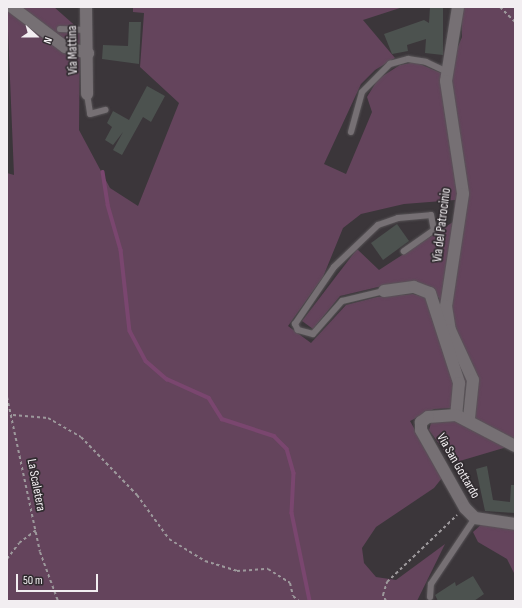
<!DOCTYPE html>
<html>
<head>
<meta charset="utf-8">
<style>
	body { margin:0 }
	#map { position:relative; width:522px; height:608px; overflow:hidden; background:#3b363a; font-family:"Sofia Sans Condensed",sans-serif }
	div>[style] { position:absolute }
	.green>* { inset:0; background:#64445c }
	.stream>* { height:3.5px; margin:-1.75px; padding:0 1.75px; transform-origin:1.75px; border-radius:1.75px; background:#7a466f }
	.building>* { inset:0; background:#4c524f }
	.path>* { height:2px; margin-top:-1px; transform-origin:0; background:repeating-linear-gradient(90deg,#9d999c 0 3px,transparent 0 6px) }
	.roads { filter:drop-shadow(0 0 1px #585457) drop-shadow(0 0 1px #585457) }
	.lane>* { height:6px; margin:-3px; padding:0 3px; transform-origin:3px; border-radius:3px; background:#767074 }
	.street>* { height:12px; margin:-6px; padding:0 6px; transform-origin:6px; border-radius:6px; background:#767074 }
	span { translate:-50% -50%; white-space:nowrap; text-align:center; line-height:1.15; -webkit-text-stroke:3.5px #312c30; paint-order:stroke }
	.street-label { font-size:13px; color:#f2eef1 }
	.frame { position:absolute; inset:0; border:8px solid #f2eef1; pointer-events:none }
	.north { position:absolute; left:16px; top:16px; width:40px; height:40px; -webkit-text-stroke:3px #312c30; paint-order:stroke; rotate:111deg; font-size:11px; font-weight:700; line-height:16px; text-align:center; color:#f2eef1 }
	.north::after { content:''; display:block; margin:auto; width:14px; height:18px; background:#f2eef1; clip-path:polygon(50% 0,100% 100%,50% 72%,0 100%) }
	.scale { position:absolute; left:16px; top:574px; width:82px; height:18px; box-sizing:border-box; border:2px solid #f2eef1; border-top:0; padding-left:5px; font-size:12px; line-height:14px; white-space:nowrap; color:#f2eef1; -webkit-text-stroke:3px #312c30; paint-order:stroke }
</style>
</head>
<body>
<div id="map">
	<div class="green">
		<i style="clip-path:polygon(7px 7px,54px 7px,80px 30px,79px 130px,110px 188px,138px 206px,179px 103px,140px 67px,144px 13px,133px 12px,133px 7px,403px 7px,363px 20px,395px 58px,375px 70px,361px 84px,324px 164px,346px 174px,372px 112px,367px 97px,378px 79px,400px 65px,415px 62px,446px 75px,462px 37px,461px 7px,515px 7px,515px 442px,475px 420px,463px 404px,461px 367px,450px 350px,439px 298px,429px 290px,414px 284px,378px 287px,340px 296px,313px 329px,302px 321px,357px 249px,379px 270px,453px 222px,455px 200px,404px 204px,361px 214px,343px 228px,323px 277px,288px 326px,311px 343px,346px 305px,377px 297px,413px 294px,425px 297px,455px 377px,453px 408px,434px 409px,410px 421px,442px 478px,434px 488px,376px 527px,362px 548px,364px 563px,376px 577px,396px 580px,445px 544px,417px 601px,7px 601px,7px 173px,14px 175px)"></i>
		<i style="clip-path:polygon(444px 417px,456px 422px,507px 447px,453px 463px,429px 430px,431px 423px)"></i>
		<i style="clip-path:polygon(484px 522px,515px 526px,515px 575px,507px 559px,478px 542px,473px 532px)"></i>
	</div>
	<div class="stream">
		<i style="left:103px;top:172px;width:33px;rotate:81deg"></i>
		<i style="left:108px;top:205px;width:47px;rotate:73.9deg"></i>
		<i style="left:121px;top:250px;width:81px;rotate:83.7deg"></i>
		<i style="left:130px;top:331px;width:34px;rotate:62deg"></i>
		<i style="left:146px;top:361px;width:28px;rotate:41deg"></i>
		<i style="left:167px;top:379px;width:46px;rotate:24.3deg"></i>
		<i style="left:209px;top:398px;width:25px;rotate:58deg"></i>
		<i style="left:222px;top:419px;width:55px;rotate:18.1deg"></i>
		<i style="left:274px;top:436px;width:18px;rotate:45deg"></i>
		<i style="left:287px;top:449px;width:25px;rotate:74deg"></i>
		<i style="left:294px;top:473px;width:40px;rotate:92.9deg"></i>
		<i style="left:292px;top:513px;width:90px;rotate:78.4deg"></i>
	</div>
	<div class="building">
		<i style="clip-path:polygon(430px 7px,443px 7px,443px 55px,425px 53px,426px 39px,407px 45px,408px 51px,392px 54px,384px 34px,424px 20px,429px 23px)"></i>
		<i style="clip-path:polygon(129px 22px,141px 22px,139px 64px,102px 59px,103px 45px,128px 46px)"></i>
		<i style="clip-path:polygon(147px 86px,165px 96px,151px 122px,143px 117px,122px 155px,113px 150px,123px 132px,113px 145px,105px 140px,112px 127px,107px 123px,113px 111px,129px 120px)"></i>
		<i style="clip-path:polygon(397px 224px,409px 241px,383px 260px,371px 243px)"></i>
		<i style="clip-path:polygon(487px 466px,493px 500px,510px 502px,511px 485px,515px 485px,515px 513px,485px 511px,476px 469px)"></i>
		<i style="clip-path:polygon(473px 576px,484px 594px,474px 601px,438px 601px,435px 595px,455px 582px,456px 586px)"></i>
	</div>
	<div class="path">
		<i style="left:500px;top:7px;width:21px;rotate:45deg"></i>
		<i style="left:7px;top:397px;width:158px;rotate:78deg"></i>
		<i style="left:40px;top:552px;width:52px;rotate:69.8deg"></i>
		<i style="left:13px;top:415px;width:35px;rotate:5deg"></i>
		<i style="left:48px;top:418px;width:38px;rotate:30deg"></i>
		<i style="left:81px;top:437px;width:81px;rotate:46deg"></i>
		<i style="left:137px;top:495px;width:54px;rotate:54deg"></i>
		<i style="left:169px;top:539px;width:42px;rotate:31.4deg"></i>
		<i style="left:205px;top:561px;width:34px;rotate:17deg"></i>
		<i style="left:237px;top:571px;width:31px;rotate:-4deg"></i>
		<i style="left:268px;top:569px;width:26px;rotate:32deg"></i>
		<i style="left:290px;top:583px;width:13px;rotate:77deg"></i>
		<i style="left:293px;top:596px;width:8px;rotate:40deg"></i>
		<i style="left:7px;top:559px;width:20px;rotate:-53deg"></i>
		<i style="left:19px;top:543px;width:21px;rotate:-37deg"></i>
		<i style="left:151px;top:601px;width:23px"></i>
		<i style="left:386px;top:601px;width:7px;rotate:-117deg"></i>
		<i style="left:383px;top:595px;width:14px;rotate:-73deg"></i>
		<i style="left:387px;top:582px;width:97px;rotate:-43.7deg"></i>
	</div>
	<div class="roads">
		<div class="lane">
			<i style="left:60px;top:29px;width:27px;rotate:2deg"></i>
			<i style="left:87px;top:94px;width:20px;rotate:81deg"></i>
			<i style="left:90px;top:114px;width:16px;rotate:-15deg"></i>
			<i style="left:351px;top:132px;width:41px;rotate:-74.6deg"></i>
			<i style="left:362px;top:92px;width:40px;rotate:-45deg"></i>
			<i style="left:390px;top:64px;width:19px;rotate:-16deg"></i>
			<i style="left:408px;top:59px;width:18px;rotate:9deg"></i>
			<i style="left:426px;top:62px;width:23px;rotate:25deg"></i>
			<i style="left:384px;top:291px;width:43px;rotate:166.6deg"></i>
			<i style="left:342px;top:301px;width:44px;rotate:131.3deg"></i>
			<i style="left:313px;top:334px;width:16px;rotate:-165deg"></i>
			<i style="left:298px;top:330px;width:7px;rotate:-117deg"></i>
			<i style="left:295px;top:324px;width:69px;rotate:-55.6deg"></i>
			<i style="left:334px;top:267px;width:61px;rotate:-43.7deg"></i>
			<i style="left:378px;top:225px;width:21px;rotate:-19deg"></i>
			<i style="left:398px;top:218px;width:33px;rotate:-5deg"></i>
			<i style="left:431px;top:215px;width:15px;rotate:79deg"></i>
			<i style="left:434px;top:230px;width:37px;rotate:145deg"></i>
			<i style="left:430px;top:597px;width:13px;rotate:-86deg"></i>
			<i style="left:431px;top:584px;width:79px;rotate:-56.3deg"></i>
		</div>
		<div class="street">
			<i style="left:12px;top:7px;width:66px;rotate:37deg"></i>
			<i style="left:65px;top:47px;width:24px;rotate:15deg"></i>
			<i style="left:86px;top:7px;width:87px;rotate:89.3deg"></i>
			<i style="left:458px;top:7px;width:75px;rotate:99.2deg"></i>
			<i style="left:446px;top:81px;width:114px;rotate:81.4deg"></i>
			<i style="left:463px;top:194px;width:113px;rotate:98.6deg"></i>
			<i style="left:446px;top:306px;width:24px;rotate:81deg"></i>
			<i style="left:450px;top:330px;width:55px;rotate:65.3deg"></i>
			<i style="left:473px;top:380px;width:39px;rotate:96deg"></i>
			<i style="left:384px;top:291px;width:30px;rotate:-8deg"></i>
			<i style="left:414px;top:287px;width:17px;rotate:21deg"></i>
			<i style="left:430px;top:293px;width:95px;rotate:72.1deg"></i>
			<i style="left:459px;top:383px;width:32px;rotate:95deg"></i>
			<i style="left:515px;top:446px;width:67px;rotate:-152.3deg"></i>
			<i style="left:456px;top:415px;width:28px;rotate:176deg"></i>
			<i style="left:428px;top:417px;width:9px;rotate:144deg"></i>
			<i style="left:421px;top:422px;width:8px;rotate:90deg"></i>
			<i style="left:421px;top:430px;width:90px;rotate:60.6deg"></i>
			<i style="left:465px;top:508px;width:14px;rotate:45deg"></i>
			<i style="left:475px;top:518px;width:40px;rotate:8.5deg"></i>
		</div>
	</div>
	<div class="street-label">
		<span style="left:73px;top:50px;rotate:-91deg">Via Mattina</span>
		<span style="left:442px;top:225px;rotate:-83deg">Via del Patrocinio</span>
		<span style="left:458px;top:466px;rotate:60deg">Via San Gottardo</span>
		<span style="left:36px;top:485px;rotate:79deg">La Scaletera</span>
	</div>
	<div class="frame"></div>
	<div class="north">N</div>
	<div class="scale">50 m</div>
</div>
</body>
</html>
